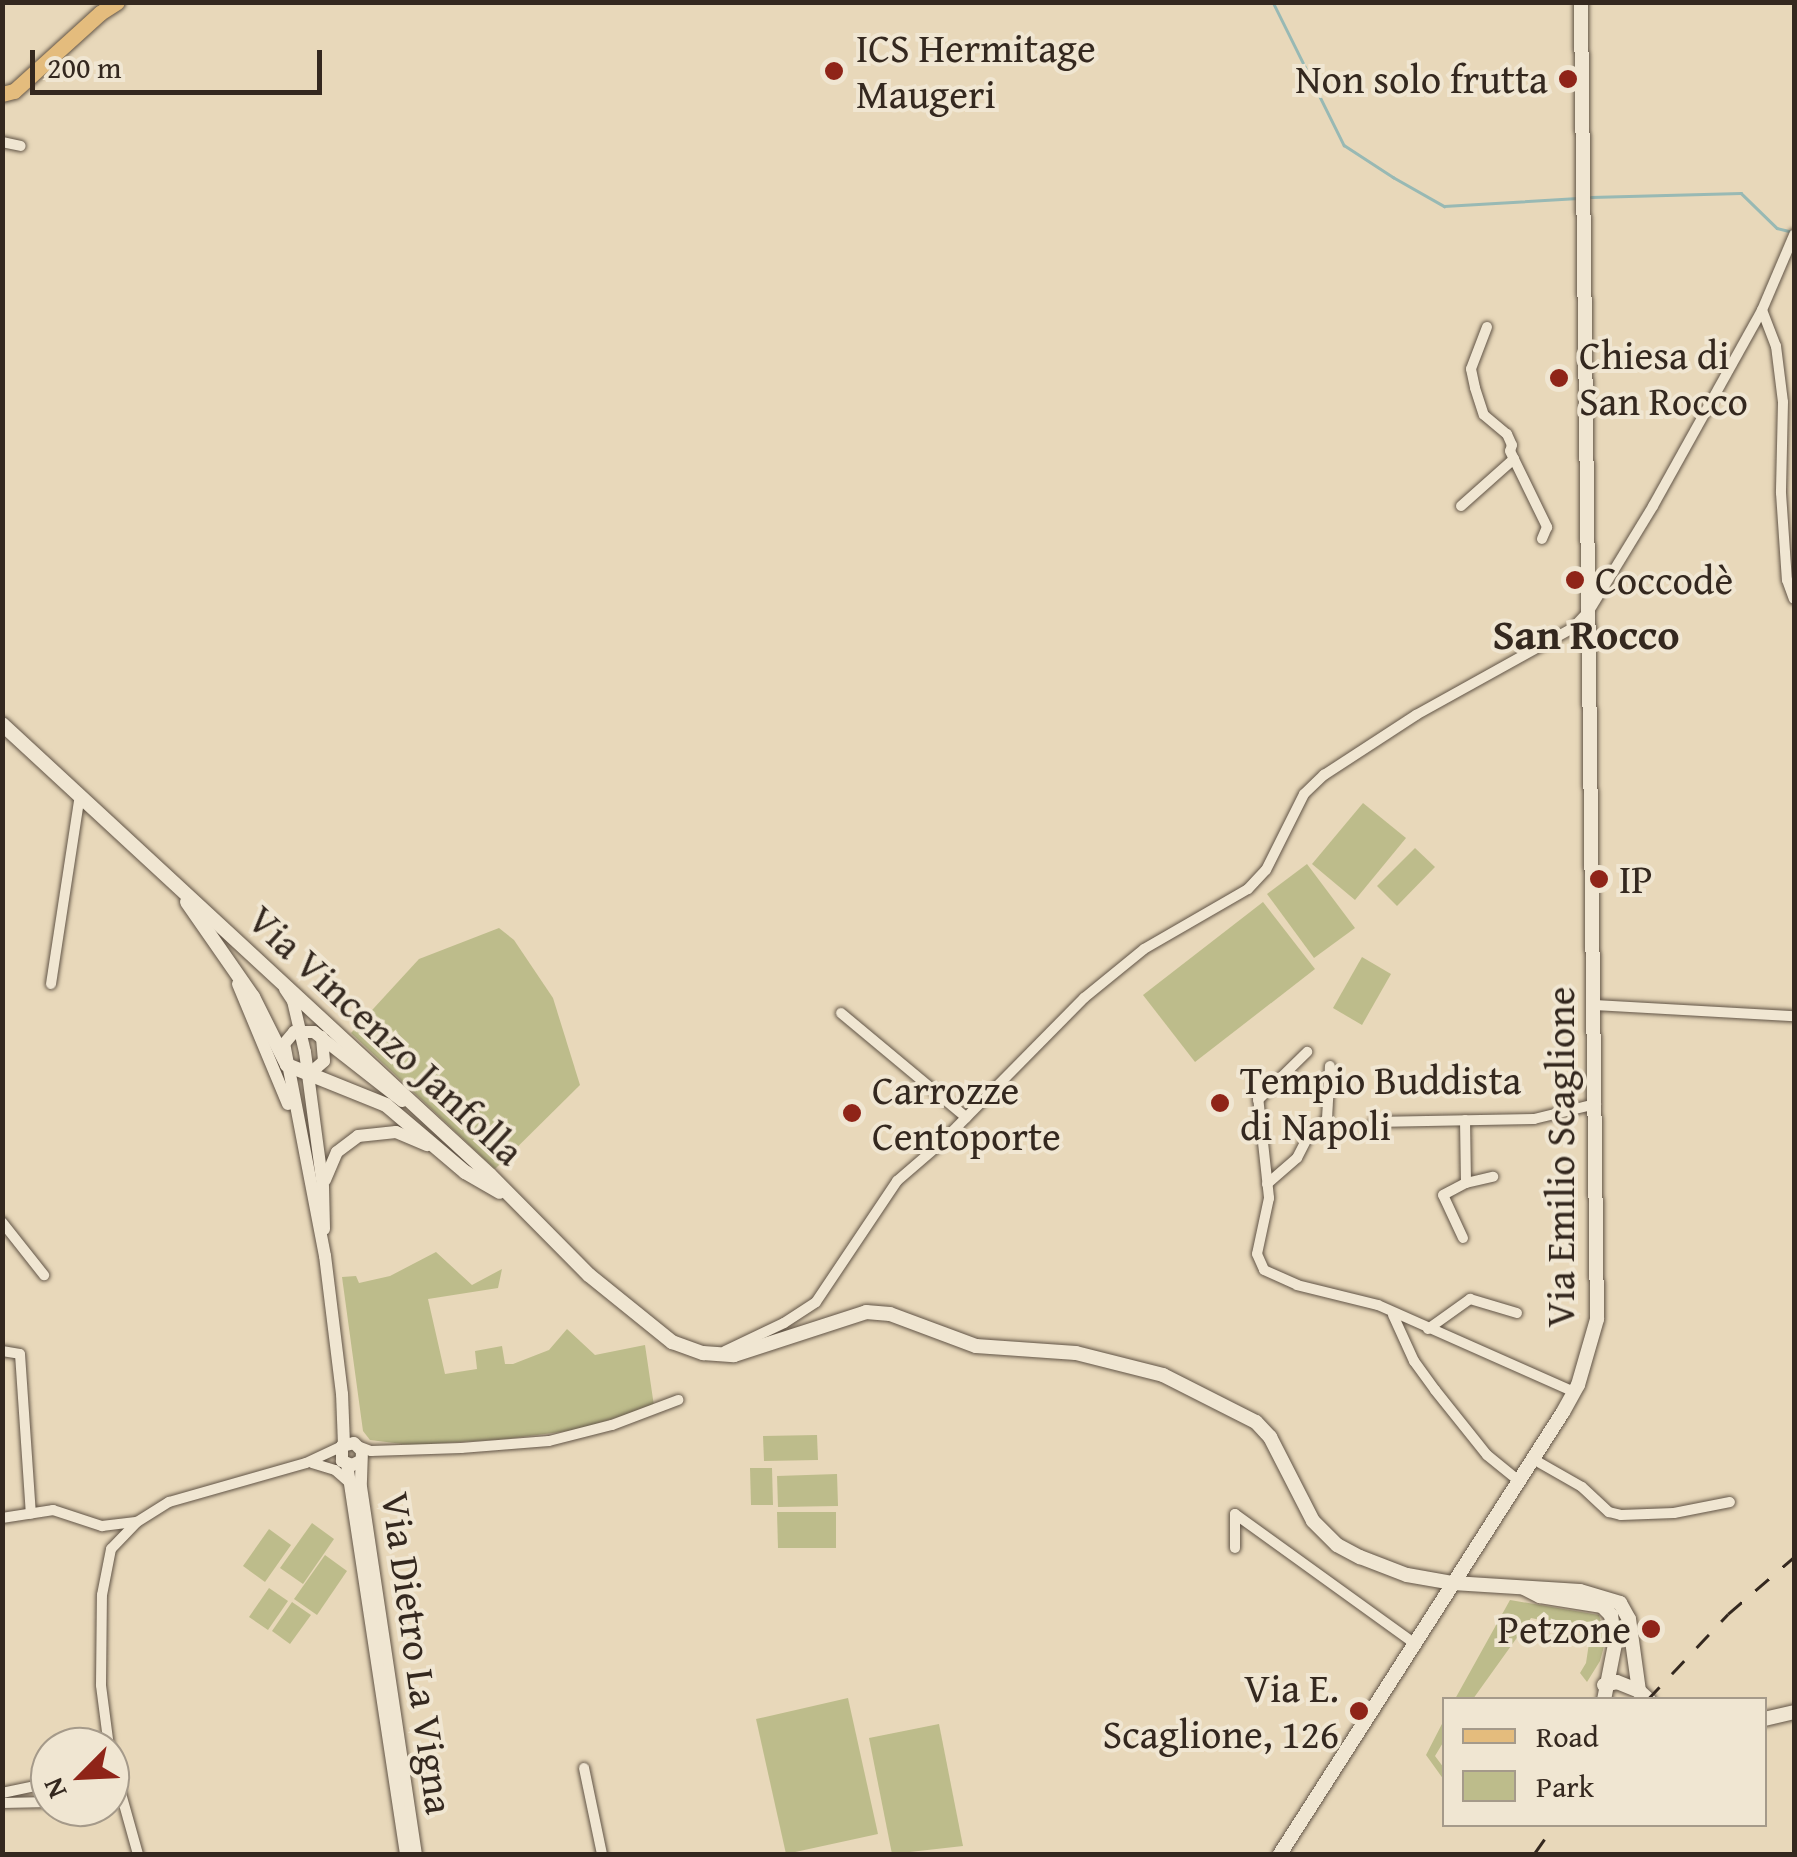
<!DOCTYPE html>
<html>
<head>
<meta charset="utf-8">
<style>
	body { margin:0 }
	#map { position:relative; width:1797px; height:1857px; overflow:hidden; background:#e8d8ba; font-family:"Gentium Book Plus",serif }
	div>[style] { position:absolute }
	.green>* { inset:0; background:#bdbc8b }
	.stream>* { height:2.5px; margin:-1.25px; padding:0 1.25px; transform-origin:1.25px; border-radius:1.25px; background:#98b9b4 }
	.roads { filter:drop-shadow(0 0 2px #615446) drop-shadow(0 0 2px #615446) }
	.minor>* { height:10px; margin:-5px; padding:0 5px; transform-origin:5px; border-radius:5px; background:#f0e6d2 }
	.tertiary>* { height:12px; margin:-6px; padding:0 6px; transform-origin:6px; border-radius:6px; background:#f0e6d2 }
	.secondary>* { height:14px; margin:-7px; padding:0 7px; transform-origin:7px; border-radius:7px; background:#f0e6d2 }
	.primary>* { height:15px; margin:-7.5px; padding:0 7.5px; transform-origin:7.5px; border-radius:7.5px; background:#e4bc7d }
	.rail>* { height:2.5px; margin-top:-1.25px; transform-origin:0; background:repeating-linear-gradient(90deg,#34281f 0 18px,transparent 0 36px) }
	.dots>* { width:28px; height:28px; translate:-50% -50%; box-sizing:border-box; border:5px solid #f0e6d2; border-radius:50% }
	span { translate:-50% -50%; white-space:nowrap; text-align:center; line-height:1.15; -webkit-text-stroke:8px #f0e6d2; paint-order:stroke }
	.poi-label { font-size:40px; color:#34281f }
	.left { translate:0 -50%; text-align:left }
	.right { translate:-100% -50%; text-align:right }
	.street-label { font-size:40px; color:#34281f }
	.neighbourhood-label { font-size:42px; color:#34281f; font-weight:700 }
	.frame { position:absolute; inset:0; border:5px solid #34281f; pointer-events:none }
	.legend { position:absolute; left:1442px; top:1697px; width:325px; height:130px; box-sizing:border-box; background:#f0e6d2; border:2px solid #a59a8a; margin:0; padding:12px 18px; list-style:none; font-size:30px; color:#34281f }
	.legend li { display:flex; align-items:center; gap:20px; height:50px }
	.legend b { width:50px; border:2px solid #a59a8a }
	.north { position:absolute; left:30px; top:1727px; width:100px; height:100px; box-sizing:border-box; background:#f0e6d2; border:2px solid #a59a8a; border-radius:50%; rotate:246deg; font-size:28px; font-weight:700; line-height:40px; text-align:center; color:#34281f }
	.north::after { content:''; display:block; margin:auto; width:35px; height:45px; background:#8f2418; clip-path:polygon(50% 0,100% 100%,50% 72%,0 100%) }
	.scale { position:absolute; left:30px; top:50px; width:292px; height:45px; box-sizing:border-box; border:5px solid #34281f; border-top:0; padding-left:12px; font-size:30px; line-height:35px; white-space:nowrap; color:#34281f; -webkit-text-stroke:8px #f0e6d2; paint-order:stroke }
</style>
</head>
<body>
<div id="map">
	<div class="green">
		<i style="clip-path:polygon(1363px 803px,1406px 838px,1355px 900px,1312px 864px)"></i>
		<i style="clip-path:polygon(1415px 848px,1435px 867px,1397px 906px,1377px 886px)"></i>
		<i style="clip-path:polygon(1307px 864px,1355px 928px,1314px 958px,1267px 894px)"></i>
		<i style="clip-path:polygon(1263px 902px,1315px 969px,1195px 1062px,1143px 995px)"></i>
		<i style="clip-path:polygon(499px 928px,514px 940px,553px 998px,580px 1085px,495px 1169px,351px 1033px,419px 959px)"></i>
		<i style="clip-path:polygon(1362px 957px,1391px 974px,1362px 1025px,1333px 1008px)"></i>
		<i style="clip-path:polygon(436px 1252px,472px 1285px,502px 1269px,498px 1288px,428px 1299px,445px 1374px,477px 1369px,475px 1351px,502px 1346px,505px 1364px,513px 1364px,549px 1350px,567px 1329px,595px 1355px,645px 1345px,654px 1406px,576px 1430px,507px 1439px,411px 1445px,370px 1440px,363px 1431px,342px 1277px,356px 1276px,359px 1283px,390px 1276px)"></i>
		<i style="clip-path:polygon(817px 1435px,818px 1460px,764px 1461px,763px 1436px)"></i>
		<i style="clip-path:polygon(750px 1468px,772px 1468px,773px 1505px,751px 1505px)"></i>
		<i style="clip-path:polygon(837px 1474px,838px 1506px,778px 1507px,777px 1476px)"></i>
		<i style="clip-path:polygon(777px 1512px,836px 1512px,836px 1548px,778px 1548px)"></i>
		<i style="clip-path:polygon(312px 1523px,334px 1539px,303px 1584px,280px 1568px)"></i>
		<i style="clip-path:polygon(269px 1529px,291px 1545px,265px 1582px,243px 1566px)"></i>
		<i style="clip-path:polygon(325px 1555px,347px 1571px,317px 1615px,294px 1599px)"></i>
		<i style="clip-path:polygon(269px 1588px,288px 1601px,268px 1630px,249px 1617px)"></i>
		<i style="clip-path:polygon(1510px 1600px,1599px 1615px,1606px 1639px,1600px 1661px,1587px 1682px,1580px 1673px,1586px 1663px,1591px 1630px,1531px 1618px,1473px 1699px,1455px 1699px)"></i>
		<i style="clip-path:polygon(292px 1602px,311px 1615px,290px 1644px,272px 1631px)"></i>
		<i style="clip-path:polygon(848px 1698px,878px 1834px,786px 1854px,756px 1719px)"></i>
		<i style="clip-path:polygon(1444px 1720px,1444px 1741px,1435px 1756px,1444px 1768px,1444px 1780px,1426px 1755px)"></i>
		<i style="clip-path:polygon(939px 1724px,963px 1846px,892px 1854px,869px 1738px)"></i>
	</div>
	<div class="stream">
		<i style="left:1273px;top:2px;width:160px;rotate:63.6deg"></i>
		<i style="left:1344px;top:145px;width:59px;rotate:33.1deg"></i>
		<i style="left:1393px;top:177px;width:59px;rotate:29.6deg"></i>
		<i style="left:1444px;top:206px;width:134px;rotate:-3.4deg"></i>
		<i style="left:1591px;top:197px;width:150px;rotate:-1.5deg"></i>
		<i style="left:1741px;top:193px;width:50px;rotate:44.2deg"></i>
		<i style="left:1777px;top:228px;width:16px;rotate:14deg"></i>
	</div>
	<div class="roads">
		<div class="minor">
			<i style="left:2px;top:142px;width:19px;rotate:12deg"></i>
			<i style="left:1762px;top:310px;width:39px;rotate:69deg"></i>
			<i style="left:1776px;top:346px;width:56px;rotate:82.9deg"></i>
			<i style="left:1783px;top:402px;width:91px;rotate:91.3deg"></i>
			<i style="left:1781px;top:493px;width:87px;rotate:86.1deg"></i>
			<i style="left:1787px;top:580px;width:20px;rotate:70deg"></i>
			<i style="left:1487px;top:327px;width:45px;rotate:110.9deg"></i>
			<i style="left:1471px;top:369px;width:19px;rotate:78deg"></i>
			<i style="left:1475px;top:388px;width:28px;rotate:72deg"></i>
			<i style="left:1484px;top:415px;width:30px;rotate:40deg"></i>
			<i style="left:1507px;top:434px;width:12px;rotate:66deg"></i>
			<i style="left:1512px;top:445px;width:6px;rotate:108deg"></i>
			<i style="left:1510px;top:451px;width:85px;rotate:64deg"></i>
			<i style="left:1547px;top:527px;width:13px;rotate:113deg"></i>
			<i style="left:1461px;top:506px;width:71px;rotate:-41.6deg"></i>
			<i style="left:51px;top:984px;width:191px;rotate:-81.3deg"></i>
			<i style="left:1595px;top:1005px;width:199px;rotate:3.2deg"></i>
			<i style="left:841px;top:1013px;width:163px;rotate:39.8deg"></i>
			<i style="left:1256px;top:1078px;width:121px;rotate:83.8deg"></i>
			<i style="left:1269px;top:1198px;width:57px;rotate:102.1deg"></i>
			<i style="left:1257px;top:1254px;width:17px;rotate:66deg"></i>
			<i style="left:1264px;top:1270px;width:36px;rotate:24deg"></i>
			<i style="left:1297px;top:1285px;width:83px;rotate:13.9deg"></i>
			<i style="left:1378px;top:1305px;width:214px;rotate:23.9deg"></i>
			<i style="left:1258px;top:1100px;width:69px;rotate:-44.4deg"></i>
			<i style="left:1374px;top:1122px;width:160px;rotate:-1.1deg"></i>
			<i style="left:1534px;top:1119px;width:64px;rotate:-13.6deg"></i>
			<i style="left:1466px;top:1183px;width:28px;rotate:-13deg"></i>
			<i style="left:1267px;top:1184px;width:40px;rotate:-41deg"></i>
			<i style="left:1297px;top:1158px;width:22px;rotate:-63deg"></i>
			<i style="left:1307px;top:1138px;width:28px;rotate:-44deg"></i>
			<i style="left:1327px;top:1119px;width:53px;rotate:-86.8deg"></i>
			<i style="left:2px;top:1222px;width:68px;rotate:51.6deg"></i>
			<i style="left:1463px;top:1238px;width:47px;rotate:-114.9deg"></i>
			<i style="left:1443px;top:1195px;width:26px;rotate:-28deg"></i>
			<i style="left:1466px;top:1183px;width:63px;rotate:-90.9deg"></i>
			<i style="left:1393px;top:1315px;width:51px;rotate:65.5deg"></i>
			<i style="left:1414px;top:1361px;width:36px;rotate:54deg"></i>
			<i style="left:1435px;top:1390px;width:83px;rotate:51.3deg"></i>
			<i style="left:1487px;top:1455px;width:41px;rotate:39.1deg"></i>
			<i style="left:1428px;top:1329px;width:52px;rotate:-35.5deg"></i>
			<i style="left:1470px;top:1299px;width:49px;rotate:16.6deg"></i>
			<i style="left:2px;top:1351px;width:18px;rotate:9deg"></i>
			<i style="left:20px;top:1354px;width:160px;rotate:86.1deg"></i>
			<i style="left:725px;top:1351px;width:65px;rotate:-25.4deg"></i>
			<i style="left:784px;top:1323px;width:38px;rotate:-33deg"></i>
			<i style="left:816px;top:1302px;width:146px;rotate:-56.2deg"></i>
			<i style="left:897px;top:1181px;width:57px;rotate:-40.7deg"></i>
			<i style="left:940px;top:1144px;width:205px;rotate:-45.4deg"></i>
			<i style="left:1084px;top:998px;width:77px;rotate:-39.2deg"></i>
			<i style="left:1144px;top:949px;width:120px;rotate:-30deg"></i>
			<i style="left:1248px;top:889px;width:26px;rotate:-47deg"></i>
			<i style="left:1266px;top:870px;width:85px;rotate:-63.4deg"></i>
			<i style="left:1304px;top:794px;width:28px;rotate:-44deg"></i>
			<i style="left:1324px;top:775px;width:110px;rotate:-33.1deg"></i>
			<i style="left:1416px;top:715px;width:179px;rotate:-29deg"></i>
			<i style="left:1573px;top:628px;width:23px;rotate:-47deg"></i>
			<i style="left:1589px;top:611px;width:123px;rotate:-58.6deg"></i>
			<i style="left:1653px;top:506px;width:224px;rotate:-60.9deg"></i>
			<i style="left:1762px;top:310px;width:82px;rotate:-66.9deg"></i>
			<i style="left:360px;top:1447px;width:12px;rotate:20deg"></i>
			<i style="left:371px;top:1451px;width:90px;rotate:-1.9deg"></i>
			<i style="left:461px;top:1448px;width:88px;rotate:-4.5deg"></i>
			<i style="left:549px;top:1441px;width:65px;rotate:-14.3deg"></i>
			<i style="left:612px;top:1425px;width:71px;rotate:-20.7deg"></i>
			<i style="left:1533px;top:1459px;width:56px;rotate:29.7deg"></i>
			<i style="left:1582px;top:1487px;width:37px;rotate:43deg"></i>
			<i style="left:1609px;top:1512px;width:12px;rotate:14deg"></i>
			<i style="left:1621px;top:1515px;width:53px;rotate:-2.2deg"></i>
			<i style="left:1674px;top:1513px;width:57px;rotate:-11.1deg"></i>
			<i style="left:312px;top:1463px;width:24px;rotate:17deg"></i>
			<i style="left:335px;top:1470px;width:20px;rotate:41deg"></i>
			<i style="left:2px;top:1518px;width:52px;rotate:-8.9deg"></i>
			<i style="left:53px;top:1510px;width:52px;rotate:18.1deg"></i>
			<i style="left:102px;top:1526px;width:34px;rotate:-7deg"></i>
			<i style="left:1235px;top:1548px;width:34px;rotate:-90deg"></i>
			<i style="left:1235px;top:1514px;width:221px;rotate:35.8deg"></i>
			<i style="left:109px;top:1747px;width:63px;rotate:-97.4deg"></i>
			<i style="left:101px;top:1685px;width:90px;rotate:-89.4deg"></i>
			<i style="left:102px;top:1595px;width:47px;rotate:-78.9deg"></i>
			<i style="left:111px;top:1549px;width:37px;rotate:-46deg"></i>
			<i style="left:137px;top:1522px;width:38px;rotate:-32deg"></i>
			<i style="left:169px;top:1502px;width:142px;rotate:-15.9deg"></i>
			<i style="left:306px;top:1463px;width:40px;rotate:-25deg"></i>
			<i style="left:110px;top:1754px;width:104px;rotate:74.4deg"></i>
			<i style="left:584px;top:1768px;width:88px;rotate:78.2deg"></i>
			<i style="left:2px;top:1793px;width:49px;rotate:-11.8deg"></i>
			<i style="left:50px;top:1783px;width:18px;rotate:-99deg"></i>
			<i style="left:2px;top:1803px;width:48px;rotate:-1.2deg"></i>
		</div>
		<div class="tertiary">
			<i style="left:238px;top:984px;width:130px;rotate:67.4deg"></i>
			<i style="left:285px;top:989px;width:14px;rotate:56deg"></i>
			<i style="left:293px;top:1001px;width:52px;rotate:76.8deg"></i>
			<i style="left:305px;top:1052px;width:136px;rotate:82.4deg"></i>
			<i style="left:323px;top:1187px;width:42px;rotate:88.6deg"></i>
			<i style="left:308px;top:1075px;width:21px;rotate:-41deg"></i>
			<i style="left:324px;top:1061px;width:24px;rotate:-95deg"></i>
			<i style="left:325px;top:1180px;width:30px;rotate:-67deg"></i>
			<i style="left:337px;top:1152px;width:26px;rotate:-37deg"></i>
			<i style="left:358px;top:1136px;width:38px;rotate:-6deg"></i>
			<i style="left:396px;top:1132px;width:34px;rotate:23deg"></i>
			<i style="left:344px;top:1445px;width:51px;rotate:-92.2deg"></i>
			<i style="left:342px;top:1394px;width:139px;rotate:-97deg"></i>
			<i style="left:325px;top:1256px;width:216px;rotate:-100.9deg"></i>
			<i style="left:284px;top:1044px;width:16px;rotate:-50deg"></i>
			<i style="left:294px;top:1032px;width:20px"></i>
			<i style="left:314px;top:1032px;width:112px;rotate:38.1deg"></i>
			<i style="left:360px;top:1461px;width:9px;rotate:153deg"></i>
			<i style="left:352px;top:1465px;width:11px;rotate:-158deg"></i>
			<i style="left:342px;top:1461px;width:15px;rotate:-90deg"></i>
			<i style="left:342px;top:1446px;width:12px;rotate:-14deg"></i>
			<i style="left:354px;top:1443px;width:11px;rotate:45deg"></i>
			<i style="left:362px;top:1451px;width:36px;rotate:92deg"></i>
			<i style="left:361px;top:1487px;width:371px;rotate:81.5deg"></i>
			<i style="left:347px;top:1464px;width:394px;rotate:81.4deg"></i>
		</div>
		<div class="secondary">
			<i style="left:2px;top:724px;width:664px;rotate:42.74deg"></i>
			<i style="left:490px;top:1175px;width:141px;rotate:45.3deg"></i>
			<i style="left:589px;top:1275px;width:107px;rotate:38.9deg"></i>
			<i style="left:672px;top:1342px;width:33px;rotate:20deg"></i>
			<i style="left:703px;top:1353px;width:31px;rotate:4deg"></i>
			<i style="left:734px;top:1355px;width:139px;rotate:-18deg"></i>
			<i style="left:866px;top:1312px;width:24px;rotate:5deg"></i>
			<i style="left:890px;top:1314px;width:92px;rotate:20.4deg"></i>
			<i style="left:976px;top:1346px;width:100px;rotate:4deg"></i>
			<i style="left:1076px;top:1353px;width:90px;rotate:14.2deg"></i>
			<i style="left:1163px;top:1375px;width:104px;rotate:26.8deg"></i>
			<i style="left:1256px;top:1422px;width:21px;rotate:47deg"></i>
			<i style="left:1270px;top:1437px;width:94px;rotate:62.9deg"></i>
			<i style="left:1313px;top:1521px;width:34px;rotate:45deg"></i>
			<i style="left:1337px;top:1545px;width:26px;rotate:28deg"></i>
			<i style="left:1360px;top:1557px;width:50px;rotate:21deg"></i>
			<i style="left:1407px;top:1575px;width:47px;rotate:9.9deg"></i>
			<i style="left:1453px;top:1583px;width:127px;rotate:3.6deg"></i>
			<i style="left:1580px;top:1591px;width:42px;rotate:16.7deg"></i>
			<i style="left:1620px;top:1603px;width:18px;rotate:61deg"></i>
			<i style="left:1629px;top:1619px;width:73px;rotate:82.1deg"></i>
			<i style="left:1639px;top:1691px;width:13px;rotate:42deg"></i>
			<i style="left:187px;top:902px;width:116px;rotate:55.2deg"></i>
			<i style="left:253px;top:997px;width:76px;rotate:63.4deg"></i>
			<i style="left:287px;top:1065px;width:107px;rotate:22deg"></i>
			<i style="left:386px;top:1105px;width:104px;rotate:40.3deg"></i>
			<i style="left:465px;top:1172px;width:40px;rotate:29.7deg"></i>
			<i style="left:1524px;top:1588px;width:18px;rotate:27deg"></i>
			<i style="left:1540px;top:1596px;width:63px;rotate:9.2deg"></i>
			<i style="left:1602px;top:1606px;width:13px;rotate:45deg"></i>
			<i style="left:1611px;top:1615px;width:29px;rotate:82deg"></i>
			<i style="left:1615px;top:1644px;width:57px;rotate:101.1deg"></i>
			<i style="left:1604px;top:1685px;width:13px;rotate:-13deg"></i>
			<i style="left:1617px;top:1682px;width:24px;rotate:22deg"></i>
			<i style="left:1764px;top:1719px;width:31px;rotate:-13deg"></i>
			<i style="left:1280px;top:1854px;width:525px;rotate:-57.37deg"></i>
			<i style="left:1563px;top:1412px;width:31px;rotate:-61deg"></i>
			<i style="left:1578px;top:1385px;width:69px;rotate:-73.9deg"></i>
			<i style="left:1597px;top:1319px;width:1317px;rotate:-90.7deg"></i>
		</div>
		<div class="primary">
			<i style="left:2px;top:94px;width:12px;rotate:-14deg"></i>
			<i style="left:14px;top:91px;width:116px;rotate:-42.2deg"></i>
			<i style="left:100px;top:13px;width:20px;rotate:-33deg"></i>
		</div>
	</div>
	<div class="rail">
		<i style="left:1647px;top:1700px;width:118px;rotate:-46.7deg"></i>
		<i style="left:1728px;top:1614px;width:87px;rotate:-40.8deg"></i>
		<i style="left:1534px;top:1854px;width:37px;rotate:-55deg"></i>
	</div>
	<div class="dots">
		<i style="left:834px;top:71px;background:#8f2418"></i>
		<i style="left:1568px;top:79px;background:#8f2418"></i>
		<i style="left:1559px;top:378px;background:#8f2418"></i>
		<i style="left:1575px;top:580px;background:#8f2418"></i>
		<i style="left:1599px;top:879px;background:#8f2418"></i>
		<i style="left:1220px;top:1103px;background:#8f2418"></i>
		<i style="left:852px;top:1113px;background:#8f2418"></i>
		<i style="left:1651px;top:1629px;background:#8f2418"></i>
		<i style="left:1359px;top:1711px;background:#8f2418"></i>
	</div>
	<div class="poi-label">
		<span class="left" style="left:856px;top:71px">ICS Hermitage<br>Maugeri</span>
		<span class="right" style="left:1548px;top:79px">Non solo frutta</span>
		<span class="left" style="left:1579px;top:378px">Chiesa di<br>San Rocco</span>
		<span class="left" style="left:1595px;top:580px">Coccodè</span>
		<span class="left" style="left:1619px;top:879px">IP</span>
		<span class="left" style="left:1240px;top:1103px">Tempio Buddista<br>di Napoli</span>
		<span class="left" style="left:872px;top:1113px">Carrozze<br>Centoporte</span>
		<span class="right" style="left:1631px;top:1629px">Petzone</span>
		<span class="right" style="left:1339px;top:1711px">Via E.<br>Scaglione, 126</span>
	</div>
	<div class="street-label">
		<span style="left:386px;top:1035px;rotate:43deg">Via Vincenzo Janfolla</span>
		<span style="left:1560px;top:1157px;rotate:-90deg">Via Emilio Scaglione</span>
		<span style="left:418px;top:1653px;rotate:82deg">Via Dietro La Vigna</span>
	</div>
	<div class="neighbourhood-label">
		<span style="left:1586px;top:634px">San Rocco</span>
	</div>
	<div class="frame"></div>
	<ul class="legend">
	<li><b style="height:12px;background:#e4bc7d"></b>Road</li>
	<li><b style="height:28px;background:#bdbc8b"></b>Park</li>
	</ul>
	<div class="north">N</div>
	<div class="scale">200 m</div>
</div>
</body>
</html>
